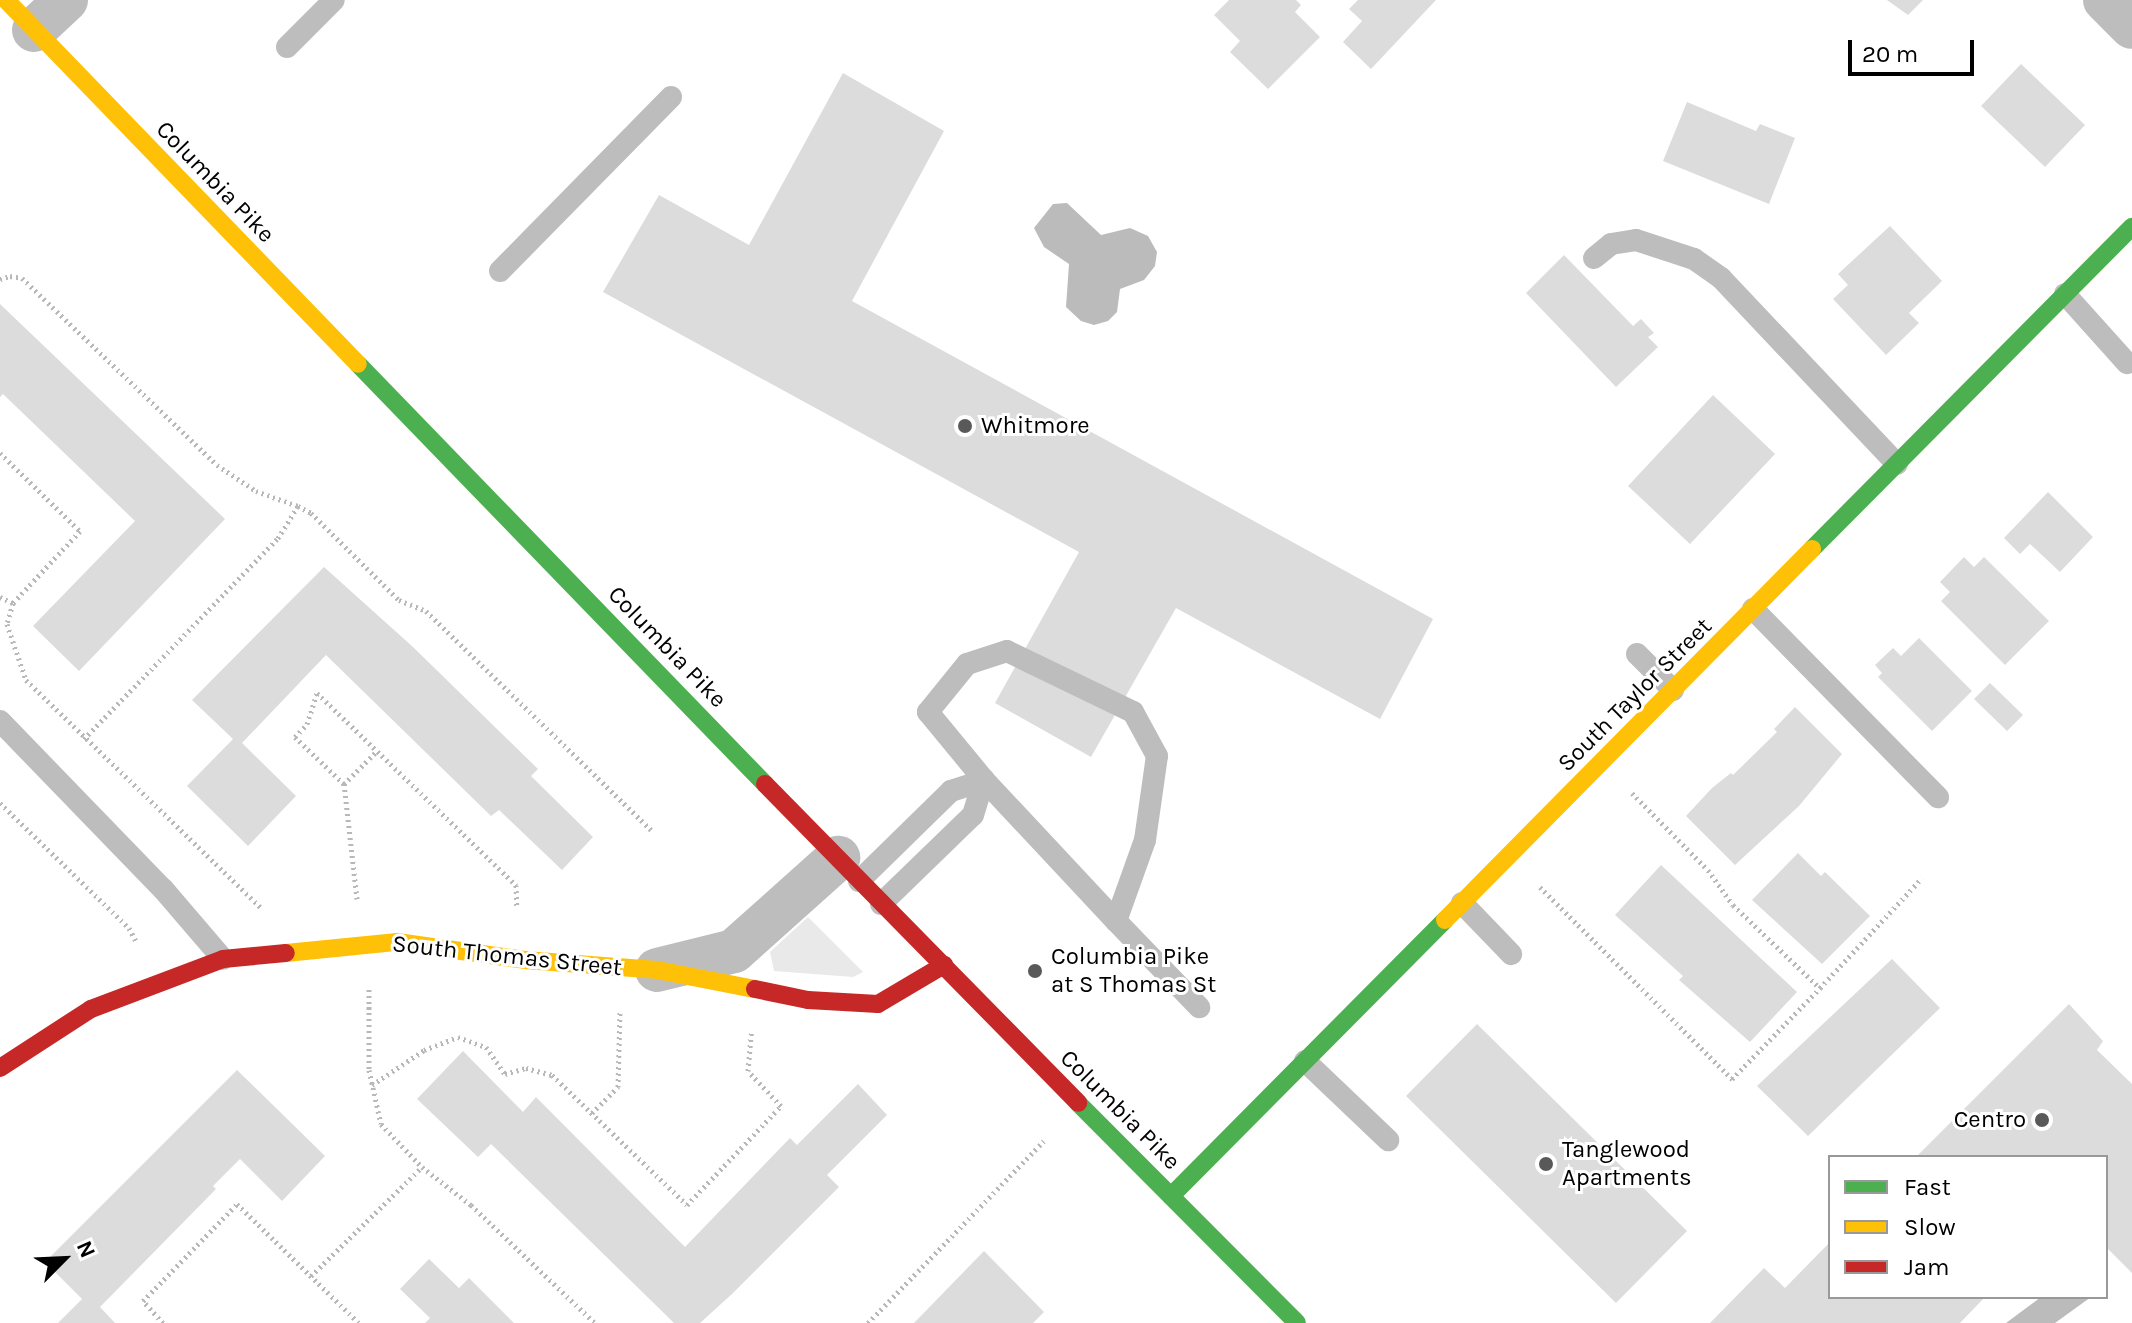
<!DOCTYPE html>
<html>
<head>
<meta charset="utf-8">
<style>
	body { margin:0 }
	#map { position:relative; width:2132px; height:1323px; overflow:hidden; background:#fff; font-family:Karla,sans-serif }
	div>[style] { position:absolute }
	.green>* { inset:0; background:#e9e9e9 }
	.water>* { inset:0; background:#bbb }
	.building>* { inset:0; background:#dcdcdc }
	.path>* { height:5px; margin-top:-2.5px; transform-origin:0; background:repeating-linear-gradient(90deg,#b8b8b8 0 2px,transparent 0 6px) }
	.lane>* { height:22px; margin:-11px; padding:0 11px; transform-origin:11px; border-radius:11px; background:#bdbdbd }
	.street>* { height:44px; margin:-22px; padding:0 22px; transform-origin:22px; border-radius:22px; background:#bdbdbd }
	.fast>* { height:18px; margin:-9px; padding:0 9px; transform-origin:9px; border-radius:9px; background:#4caf50 }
	.slow>* { height:18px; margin:-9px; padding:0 9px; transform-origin:9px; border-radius:9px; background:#ffc107 }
	.jam>* { height:18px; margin:-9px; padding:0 9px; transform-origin:9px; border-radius:9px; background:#c62828 }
	.dots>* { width:22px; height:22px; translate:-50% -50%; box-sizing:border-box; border:4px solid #fff; border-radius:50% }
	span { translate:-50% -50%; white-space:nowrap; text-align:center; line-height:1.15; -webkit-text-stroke:6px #fff; paint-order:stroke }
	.street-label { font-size:24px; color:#000 }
	.poi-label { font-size:24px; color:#000 }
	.left { translate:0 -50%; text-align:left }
	.right { translate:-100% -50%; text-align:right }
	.legend { position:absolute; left:1828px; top:1155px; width:280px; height:144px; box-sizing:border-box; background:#fff; border:2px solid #999; margin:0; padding:10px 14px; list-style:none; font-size:24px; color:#000 }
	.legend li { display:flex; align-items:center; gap:16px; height:40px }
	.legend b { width:40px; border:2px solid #999 }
	.north { position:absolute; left:24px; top:1219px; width:80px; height:80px; -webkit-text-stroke:6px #fff; paint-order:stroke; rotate:66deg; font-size:22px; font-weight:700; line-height:32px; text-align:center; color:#000 }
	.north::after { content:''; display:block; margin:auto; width:28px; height:36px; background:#000; clip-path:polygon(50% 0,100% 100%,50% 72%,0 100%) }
	.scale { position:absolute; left:1848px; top:40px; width:126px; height:36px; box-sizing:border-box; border:4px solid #000; border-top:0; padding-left:10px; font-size:24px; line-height:28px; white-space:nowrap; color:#000; -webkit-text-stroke:6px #fff; paint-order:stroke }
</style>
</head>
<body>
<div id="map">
	<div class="green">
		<i style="clip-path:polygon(808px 917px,863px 972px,853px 977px,774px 971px,770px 952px)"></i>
	</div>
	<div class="water">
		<i style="clip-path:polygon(1067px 203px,1101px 235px,1130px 228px,1148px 236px,1157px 252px,1155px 266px,1144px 280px,1120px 289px,1117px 312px,1108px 321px,1094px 325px,1081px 321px,1066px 307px,1069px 264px,1044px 247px,1034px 228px,1053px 204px)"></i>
		<i style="clip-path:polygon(2041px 1297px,2091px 1297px,2055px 1323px,2006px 1323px)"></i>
	</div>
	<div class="building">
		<i style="clip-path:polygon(1229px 0,1296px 0,1301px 5px,1295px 12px,1320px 37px,1268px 89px,1230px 52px,1240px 41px,1214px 15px)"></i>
		<i style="clip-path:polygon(1358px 0,1436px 0,1371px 69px,1343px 42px,1362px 21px,1349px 9px)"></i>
		<i style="clip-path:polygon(1887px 0,1923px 0,1908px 15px)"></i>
		<i style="clip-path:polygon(2021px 64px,2085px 125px,2045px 167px,1981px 106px)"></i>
		<i style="clip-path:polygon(843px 73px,944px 131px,852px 301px,1433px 619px,1380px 719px,1176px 608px,1091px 757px,995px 703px,1079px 552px,603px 292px,659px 195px,749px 245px)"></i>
		<i style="clip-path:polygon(1687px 102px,1756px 131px,1760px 124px,1795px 138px,1769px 204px,1663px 161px)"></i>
		<i style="clip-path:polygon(1890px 226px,1942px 281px,1909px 313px,1919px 323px,1886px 355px,1833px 299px,1848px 285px,1838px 274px)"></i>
		<i style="clip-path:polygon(1564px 255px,1633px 326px,1641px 319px,1654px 333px,1648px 337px,1658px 347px,1616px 387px,1526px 293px)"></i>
		<i style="clip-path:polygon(0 304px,225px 519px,79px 671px,33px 626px,135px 521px,3px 394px,0 397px)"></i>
		<i style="clip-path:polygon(1713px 395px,1775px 454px,1690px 544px,1628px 486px)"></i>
		<i style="clip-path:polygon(2048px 492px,2093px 537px,2060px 572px,2030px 544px,2020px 554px,2004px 538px)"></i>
		<i style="clip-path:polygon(1964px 557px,1974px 567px,1984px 557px,2049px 621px,2005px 665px,1941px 601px,1950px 592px,1940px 582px)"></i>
		<i style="clip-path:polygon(324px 567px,413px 647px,538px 769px,531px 776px,593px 837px,562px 870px,499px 810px,491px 816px,326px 655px,242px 743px,296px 796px,248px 846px,187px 786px,233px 739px,192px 700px)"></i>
		<i style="clip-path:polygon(1919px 638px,1972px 691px,1932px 731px,1878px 677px,1882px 673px,1875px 665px,1893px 648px,1901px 656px)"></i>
		<i style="clip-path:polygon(1990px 683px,2023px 715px,2007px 731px,1974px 699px)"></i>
		<i style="clip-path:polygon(1795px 707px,1842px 754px,1799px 806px,1735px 865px,1686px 816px,1712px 788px,1731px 773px,1733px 775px,1777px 732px,1774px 729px)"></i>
		<i style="clip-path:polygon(1798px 853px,1821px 876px,1825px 872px,1870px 916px,1822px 964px,1752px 900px)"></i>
		<i style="clip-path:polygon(1661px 865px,1797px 992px,1750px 1042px,1679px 980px,1683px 976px,1615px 915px)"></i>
		<i style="clip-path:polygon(1892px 959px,1940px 1008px,1808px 1136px,1757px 1086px)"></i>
		<i style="clip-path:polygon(2069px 1004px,2103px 1041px,2097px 1050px,2132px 1084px,2132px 1273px,2106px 1247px,2106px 1157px,1916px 1157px)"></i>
		<i style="clip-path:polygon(1477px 1024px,1687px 1231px,1616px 1303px,1406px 1096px)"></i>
		<i style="clip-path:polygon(463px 1051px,523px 1112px,536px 1097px,685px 1247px,790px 1138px,797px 1145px,858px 1084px,887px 1115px,827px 1175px,839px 1187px,732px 1294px,700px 1323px,674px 1323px,491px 1144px,478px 1157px,417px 1099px)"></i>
		<i style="clip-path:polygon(237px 1070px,325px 1156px,282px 1201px,240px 1159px,213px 1186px,216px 1189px,100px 1307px,115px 1323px,58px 1323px,82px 1299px,45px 1262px)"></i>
		<i style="clip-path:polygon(1830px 1242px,1830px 1297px,1985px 1297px,1960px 1323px,1710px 1323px,1764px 1268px,1785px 1288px)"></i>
		<i style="clip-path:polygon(984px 1251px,1044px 1312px,1033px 1323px,914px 1323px)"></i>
		<i style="clip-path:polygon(429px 1259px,459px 1288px,469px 1278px,514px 1323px,425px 1323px,430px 1318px,400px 1289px)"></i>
	</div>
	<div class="path">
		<i style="left:0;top:279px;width:10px;rotate:-17deg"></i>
		<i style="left:10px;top:276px;width:12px;rotate:9deg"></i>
		<i style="left:22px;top:278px;width:270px;rotate:43.8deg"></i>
		<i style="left:217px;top:465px;width:47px;rotate:33.7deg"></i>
		<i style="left:256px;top:491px;width:45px;rotate:19.7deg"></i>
		<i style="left:298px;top:506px;width:39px;rotate:122deg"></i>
		<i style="left:277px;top:539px;width:278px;rotate:134deg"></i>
		<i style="left:0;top:453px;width:112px;rotate:44.3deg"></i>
		<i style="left:80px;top:531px;width:98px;rotate:132.9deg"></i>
		<i style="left:298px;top:506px;width:15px;rotate:28deg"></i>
		<i style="left:311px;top:513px;width:124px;rotate:44.7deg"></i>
		<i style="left:399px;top:600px;width:29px;rotate:22deg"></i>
		<i style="left:426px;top:611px;width:314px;rotate:44.2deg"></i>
		<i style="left:0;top:597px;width:14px;rotate:25deg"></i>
		<i style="left:13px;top:603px;width:22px;rotate:106deg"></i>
		<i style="left:7px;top:624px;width:59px;rotate:71.3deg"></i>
		<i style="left:26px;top:680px;width:329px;rotate:44.1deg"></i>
		<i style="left:344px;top:784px;width:47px;rotate:-45deg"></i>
		<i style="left:1632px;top:793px;width:108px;rotate:45.4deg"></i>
		<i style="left:1708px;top:870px;width:43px;rotate:54.5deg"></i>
		<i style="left:1733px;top:905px;width:120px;rotate:43.7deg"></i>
		<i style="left:1820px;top:988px;width:150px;rotate:-47.2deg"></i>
		<i style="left:0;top:803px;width:180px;rotate:44.1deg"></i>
		<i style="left:129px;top:928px;width:17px;rotate:62deg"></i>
		<i style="left:1540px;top:887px;width:272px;rotate:45deg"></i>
		<i style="left:1732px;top:1079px;width:127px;rotate:-46deg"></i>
		<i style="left:357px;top:899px;width:116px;rotate:-96.4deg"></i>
		<i style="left:344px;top:784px;width:68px;rotate:-136.2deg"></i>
		<i style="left:295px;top:737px;width:18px;rotate:-47deg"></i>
		<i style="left:307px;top:724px;width:33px;rotate:-72deg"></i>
		<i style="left:317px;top:693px;width:277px;rotate:44deg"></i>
		<i style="left:516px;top:885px;width:23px;rotate:88deg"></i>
		<i style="left:369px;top:989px;width:81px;rotate:90deg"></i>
		<i style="left:369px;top:1070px;width:55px;rotate:77.5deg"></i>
		<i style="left:381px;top:1124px;width:59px;rotate:46.4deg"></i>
		<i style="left:422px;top:1167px;width:62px;rotate:37.8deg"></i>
		<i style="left:471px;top:1205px;width:171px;rotate:43.6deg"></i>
		<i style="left:372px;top:1085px;width:63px;rotate:-33.9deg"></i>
		<i style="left:424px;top:1050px;width:36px;rotate:-21deg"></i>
		<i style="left:458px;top:1037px;width:30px;rotate:20deg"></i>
		<i style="left:486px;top:1047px;width:33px;rotate:55deg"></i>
		<i style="left:505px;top:1074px;width:22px;rotate:-16deg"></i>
		<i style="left:526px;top:1068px;width:27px;rotate:15deg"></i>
		<i style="left:552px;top:1075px;width:187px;rotate:43.9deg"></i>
		<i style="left:687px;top:1205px;width:137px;rotate:-46.5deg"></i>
		<i style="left:781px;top:1106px;width:48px;rotate:-133.3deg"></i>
		<i style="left:748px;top:1071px;width:38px;rotate:-85deg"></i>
		<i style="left:592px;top:1113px;width:37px;rotate:-45deg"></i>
		<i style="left:618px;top:1087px;width:76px;rotate:-88.5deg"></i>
		<i style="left:311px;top:1276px;width:156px;rotate:-44.5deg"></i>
		<i style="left:163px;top:1323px;width:30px;rotate:-132deg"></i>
		<i style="left:143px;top:1301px;width:135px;rotate:-45.9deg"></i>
		<i style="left:237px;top:1204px;width:170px;rotate:44.3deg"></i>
		<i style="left:868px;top:1323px;width:253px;rotate:-46deg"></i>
	</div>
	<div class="lane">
		<i style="left:287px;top:47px;width:66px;rotate:-45deg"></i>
		<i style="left:1594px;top:258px;width:22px;rotate:-39deg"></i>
		<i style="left:1611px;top:244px;width:25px;rotate:-9deg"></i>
		<i style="left:1636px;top:240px;width:61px;rotate:18.1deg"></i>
		<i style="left:1694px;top:259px;width:33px;rotate:35deg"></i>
		<i style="left:1721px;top:278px;width:256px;rotate:46.6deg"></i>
		<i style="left:500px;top:271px;width:244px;rotate:-45.5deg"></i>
		<i style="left:2065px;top:294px;width:93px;rotate:48.1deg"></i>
		<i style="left:1753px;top:609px;width:264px;rotate:45.5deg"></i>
		<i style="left:1637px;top:654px;width:51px;rotate:45deg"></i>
		<i style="left:0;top:721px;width:234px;rotate:45.9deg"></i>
		<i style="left:163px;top:889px;width:92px;rotate:49.4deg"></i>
		<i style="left:859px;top:881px;width:129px;rotate:-44.4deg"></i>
		<i style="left:951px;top:791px;width:35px;rotate:-18deg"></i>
		<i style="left:1462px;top:903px;width:71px;rotate:46.1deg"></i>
		<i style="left:881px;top:904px;width:128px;rotate:-44.1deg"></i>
		<i style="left:973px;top:815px;width:37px;rotate:-73deg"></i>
		<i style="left:1116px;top:921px;width:86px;rotate:-70.3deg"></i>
		<i style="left:1145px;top:840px;width:85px;rotate:-81.9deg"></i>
		<i style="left:1157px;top:756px;width:50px;rotate:-118.6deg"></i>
		<i style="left:1133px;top:712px;width:140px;rotate:-154.2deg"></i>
		<i style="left:1007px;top:651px;width:42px;rotate:162deg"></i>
		<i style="left:967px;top:664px;width:62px;rotate:129.1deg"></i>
		<i style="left:928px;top:712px;width:88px;rotate:50.5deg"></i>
		<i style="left:984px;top:780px;width:193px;rotate:46.9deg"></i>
		<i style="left:1116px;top:921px;width:120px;rotate:46deg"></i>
		<i style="left:1305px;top:1061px;width:115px;rotate:43.6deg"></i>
	</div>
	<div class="street">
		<i style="left:2105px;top:0;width:38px;rotate:45deg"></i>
		<i style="left:34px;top:30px;width:44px;rotate:-43.2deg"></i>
		<i style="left:657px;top:970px;width:79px;rotate:-13.9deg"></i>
		<i style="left:734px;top:951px;width:140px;rotate:-41.8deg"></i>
	</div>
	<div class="fast">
		<i style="left:358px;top:364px;width:585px;rotate:45.9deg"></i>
		<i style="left:1812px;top:549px;width:454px;rotate:-45.2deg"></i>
		<i style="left:1078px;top:1103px;width:310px;rotate:45.1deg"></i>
		<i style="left:1171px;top:1196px;width:389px;rotate:-45.2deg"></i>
	</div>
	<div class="slow">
		<i style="left:6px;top:0;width:506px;rotate:45.96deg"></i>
		<i style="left:1445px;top:920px;width:522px;rotate:-45.31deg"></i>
		<i style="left:286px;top:953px;width:112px;rotate:-5.7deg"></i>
		<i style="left:397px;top:942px;width:129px;rotate:8deg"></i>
		<i style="left:525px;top:960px;width:132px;rotate:4.3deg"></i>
		<i style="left:657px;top:970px;width:100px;rotate:11deg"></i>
	</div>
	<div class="jam">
		<i style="left:765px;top:784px;width:447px;rotate:45.5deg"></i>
		<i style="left:755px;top:989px;width:54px;rotate:11.7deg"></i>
		<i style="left:808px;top:1000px;width:70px;rotate:3.3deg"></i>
		<i style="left:878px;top:1004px;width:77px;rotate:-30.6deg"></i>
		<i style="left:0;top:1068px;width:108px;rotate:-33deg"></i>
		<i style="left:91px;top:1009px;width:141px;rotate:-20.7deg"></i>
		<i style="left:223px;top:959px;width:63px;rotate:-5.4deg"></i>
	</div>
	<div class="dots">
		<i style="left:965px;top:426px;background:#595959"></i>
		<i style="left:1035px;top:971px;background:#595959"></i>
		<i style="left:2042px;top:1120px;background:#595959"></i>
		<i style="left:1546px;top:1164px;background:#595959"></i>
	</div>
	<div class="street-label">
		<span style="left:215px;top:182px;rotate:46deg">Columbia Pike</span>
		<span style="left:667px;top:647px;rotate:46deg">Columbia Pike</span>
		<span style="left:1635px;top:695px;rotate:-45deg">South Taylor Street</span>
		<span style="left:507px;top:956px;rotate:6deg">South Thomas Street</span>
		<span style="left:1120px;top:1110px;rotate:45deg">Columbia Pike</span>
	</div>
	<div class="poi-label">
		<span class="left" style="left:981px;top:426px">Whitmore</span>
		<span class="left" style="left:1051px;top:971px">Columbia Pike<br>at S Thomas St</span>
		<span class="right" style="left:2026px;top:1120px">Centro</span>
		<span class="left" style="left:1562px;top:1164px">Tanglewood<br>Apartments</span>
	</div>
	<ul class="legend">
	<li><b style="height:10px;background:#4caf50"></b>Fast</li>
	<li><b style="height:10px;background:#ffc107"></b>Slow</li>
	<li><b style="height:10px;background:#c62828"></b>Jam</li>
	</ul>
	<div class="north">N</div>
	<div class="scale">20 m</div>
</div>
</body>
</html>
